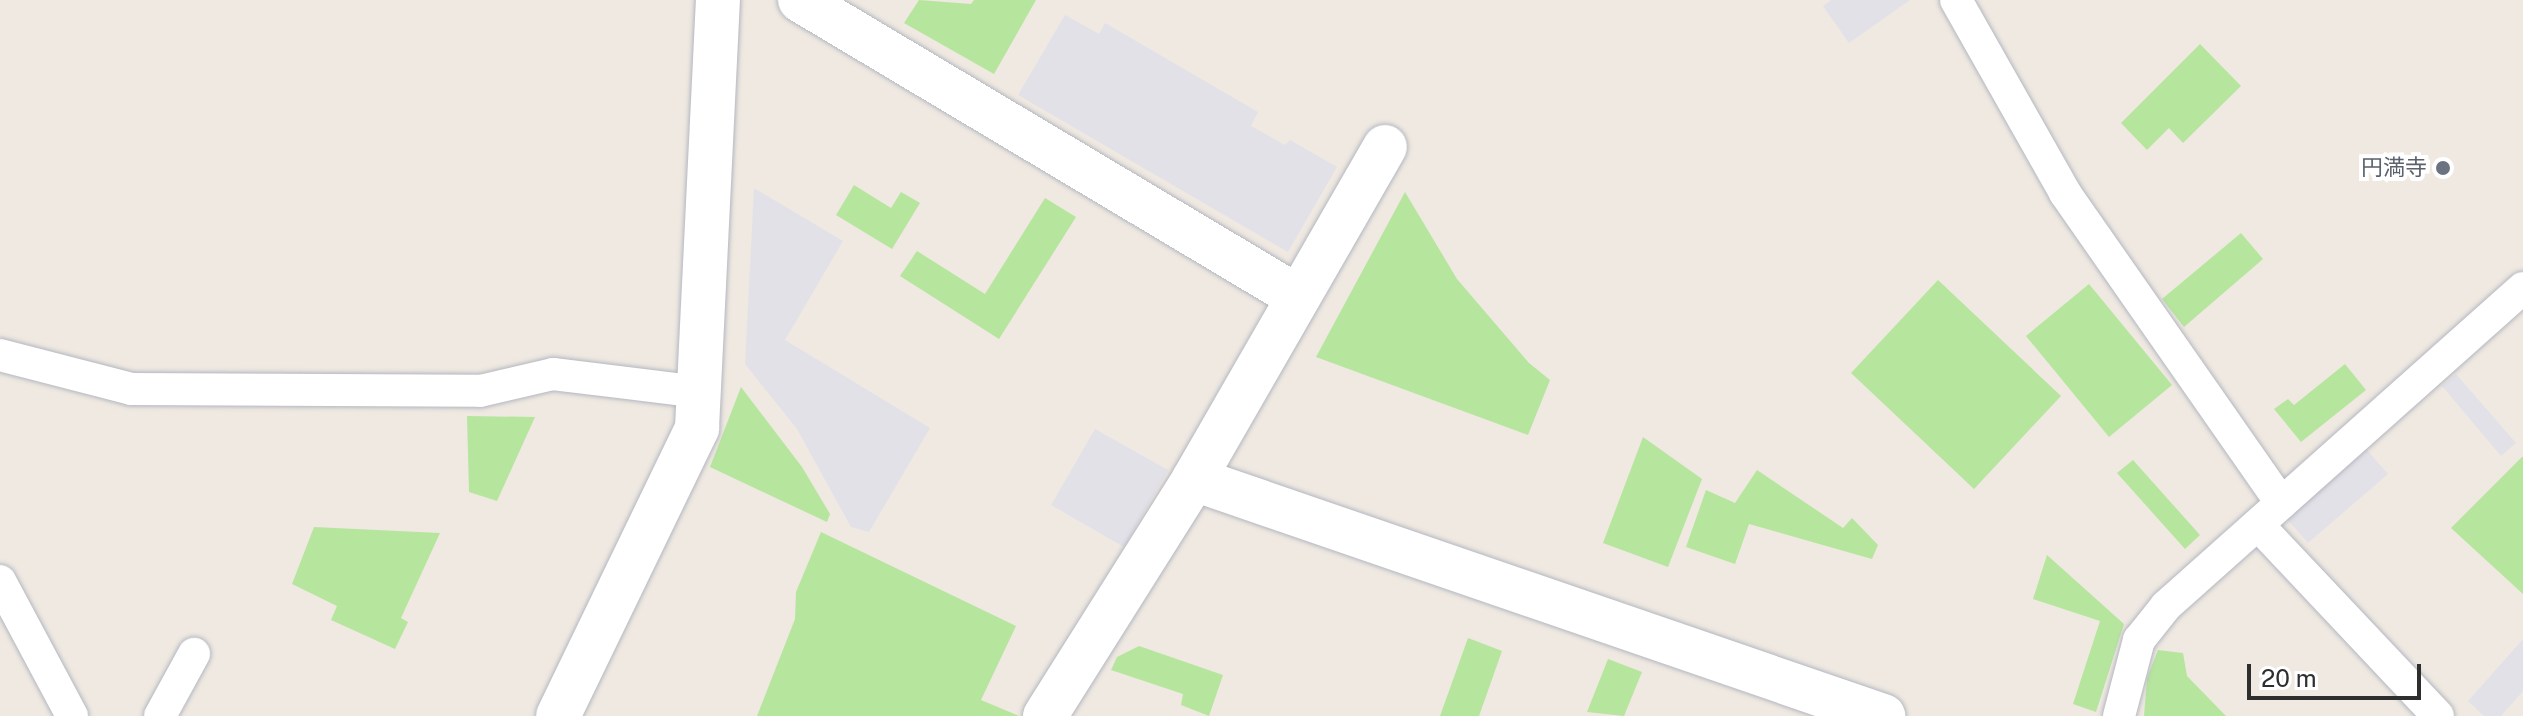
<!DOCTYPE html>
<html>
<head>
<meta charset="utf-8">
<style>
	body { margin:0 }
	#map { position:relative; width:2523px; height:716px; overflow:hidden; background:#efe9e1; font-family:"Public Sans","Noto Sans JP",sans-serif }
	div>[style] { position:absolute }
	.industrial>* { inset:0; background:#e3e1e8 }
	.green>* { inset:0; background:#b6e59e }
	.roads { filter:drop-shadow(0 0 2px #b4b7c1) drop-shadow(0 0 2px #b4b7c1) }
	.lane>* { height:32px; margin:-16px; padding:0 16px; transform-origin:16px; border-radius:16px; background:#fff }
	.street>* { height:44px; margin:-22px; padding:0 22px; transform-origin:22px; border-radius:22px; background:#fff }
	.dots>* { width:22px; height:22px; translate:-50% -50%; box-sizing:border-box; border:4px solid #fff; border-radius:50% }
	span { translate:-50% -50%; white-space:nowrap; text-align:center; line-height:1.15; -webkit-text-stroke:8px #fff; paint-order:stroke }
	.worship-label { font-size:22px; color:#5b616d }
	.right { translate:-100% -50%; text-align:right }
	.scale { position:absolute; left:2247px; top:664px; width:174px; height:36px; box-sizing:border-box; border:4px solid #2e2e2e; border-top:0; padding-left:10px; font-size:24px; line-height:28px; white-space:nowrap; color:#2e2e2e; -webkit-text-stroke:6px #fff; paint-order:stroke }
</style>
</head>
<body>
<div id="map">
	<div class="industrial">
		<i style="clip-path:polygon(1831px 0,1910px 0,1849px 43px,1823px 6px)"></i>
		<i style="clip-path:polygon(1065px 15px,1099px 34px,1105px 23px,1258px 112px,1251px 126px,1285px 145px,1290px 140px,1337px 167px,1288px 252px,1018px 95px)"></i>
		<i style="clip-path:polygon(754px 188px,843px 241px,785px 340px,930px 428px,869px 532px,851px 527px,797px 429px,745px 364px)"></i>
		<i style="clip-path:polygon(2456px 374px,2516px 443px,2501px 456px,2442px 386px)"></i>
		<i style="clip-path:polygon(1095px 429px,1168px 470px,1124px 547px,1051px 505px)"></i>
		<i style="clip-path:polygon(2366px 449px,2388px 474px,2308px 543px,2286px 518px)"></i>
		<i style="clip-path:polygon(2523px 639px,2523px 691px,2501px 716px,2484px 716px,2468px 701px)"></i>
	</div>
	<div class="green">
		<i style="clip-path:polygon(919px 0,971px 4px,974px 0,1036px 0,994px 74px,904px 23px)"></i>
		<i style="clip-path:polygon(2200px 44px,2241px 86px,2183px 143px,2169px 128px,2147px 150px,2121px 123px)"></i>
		<i style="clip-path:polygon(854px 185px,891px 208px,901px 192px,920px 203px,892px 249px,836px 215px)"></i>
		<i style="clip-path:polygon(1405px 192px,1457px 279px,1529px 363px,1550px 380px,1528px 435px,1316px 357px)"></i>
		<i style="clip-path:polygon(1045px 198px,1076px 217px,999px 339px,900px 276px,917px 251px,985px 294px)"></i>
		<i style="clip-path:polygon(2241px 233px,2263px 259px,2184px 327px,2162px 299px)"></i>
		<i style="clip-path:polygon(1938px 280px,2061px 396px,1974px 489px,1851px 373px)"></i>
		<i style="clip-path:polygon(2089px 284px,2172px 385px,2109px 437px,2026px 336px)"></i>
		<i style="clip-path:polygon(2345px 364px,2366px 390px,2301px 442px,2274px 409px,2288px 399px,2294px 405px)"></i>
		<i style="clip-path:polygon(741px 387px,802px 467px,830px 514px,827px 522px,710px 467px)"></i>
		<i style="clip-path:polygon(467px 416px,535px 417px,497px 501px,469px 492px)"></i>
		<i style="clip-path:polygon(1643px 437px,1702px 479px,1668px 567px,1603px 543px)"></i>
		<i style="clip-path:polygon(2522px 457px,2523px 457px,2523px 594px,2451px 528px)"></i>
		<i style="clip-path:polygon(2133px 460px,2200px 535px,2185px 549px,2117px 473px)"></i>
		<i style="clip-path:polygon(1757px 470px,1843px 528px,1852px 518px,1878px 545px,1872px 559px,1749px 524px,1735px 564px,1686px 547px,1706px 490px,1735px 503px)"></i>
		<i style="clip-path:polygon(314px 527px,440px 533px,401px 618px,408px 622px,395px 649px,331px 620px,337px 606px,292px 584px)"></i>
		<i style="clip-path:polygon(821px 532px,1016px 626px,981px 700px,1019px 716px,757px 716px,795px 619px,796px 592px)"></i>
		<i style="clip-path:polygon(2047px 555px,2124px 624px,2096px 712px,2073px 704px,2100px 621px,2033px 599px)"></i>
		<i style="clip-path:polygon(1468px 638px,1502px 651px,1479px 716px,1440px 716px)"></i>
		<i style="clip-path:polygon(1139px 646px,1223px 675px,1209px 716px,1181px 705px,1183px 694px,1111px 670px,1117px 657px)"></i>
		<i style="clip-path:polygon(2158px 650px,2183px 653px,2187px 676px,2226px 716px,2144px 716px,2147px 678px)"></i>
		<i style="clip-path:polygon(1608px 659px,1642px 672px,1624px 716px,1587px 712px)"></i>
	</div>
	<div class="roads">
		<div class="lane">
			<i style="left:1956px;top:0;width:222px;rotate:60.5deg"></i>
			<i style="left:2065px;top:193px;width:378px;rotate:55.1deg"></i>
			<i style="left:0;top:355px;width:135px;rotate:14.5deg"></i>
			<i style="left:131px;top:389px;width:349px;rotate:0.3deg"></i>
			<i style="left:480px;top:391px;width:75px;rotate:-13.1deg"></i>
			<i style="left:553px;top:374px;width:147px;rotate:7deg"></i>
			<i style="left:2259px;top:526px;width:261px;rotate:46.7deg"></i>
			<i style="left:0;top:581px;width:153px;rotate:61.9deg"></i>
			<i style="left:160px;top:716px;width:71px;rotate:-61.3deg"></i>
			<i style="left:2119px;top:716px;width:79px;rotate:-75.3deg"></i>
			<i style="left:2139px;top:640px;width:43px;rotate:-51.5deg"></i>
			<i style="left:2166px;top:606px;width:478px;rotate:-41.7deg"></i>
		</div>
		<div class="street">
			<i style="left:800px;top:0;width:580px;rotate:30.81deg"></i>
			<i style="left:1194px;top:479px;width:729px;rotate:18.98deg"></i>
			<i style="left:558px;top:716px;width:320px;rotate:-64.2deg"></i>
			<i style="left:697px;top:428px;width:429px;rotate:-87.2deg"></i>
			<i style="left:1045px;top:716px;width:280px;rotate:-57.8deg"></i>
			<i style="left:1194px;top:479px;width:383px;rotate:-60.1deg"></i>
		</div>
	</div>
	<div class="dots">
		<i style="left:2443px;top:168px;background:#6b7280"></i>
	</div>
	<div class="worship-label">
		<span class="right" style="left:2427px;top:168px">円満寺</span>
	</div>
	<div class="scale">20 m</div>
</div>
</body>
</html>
